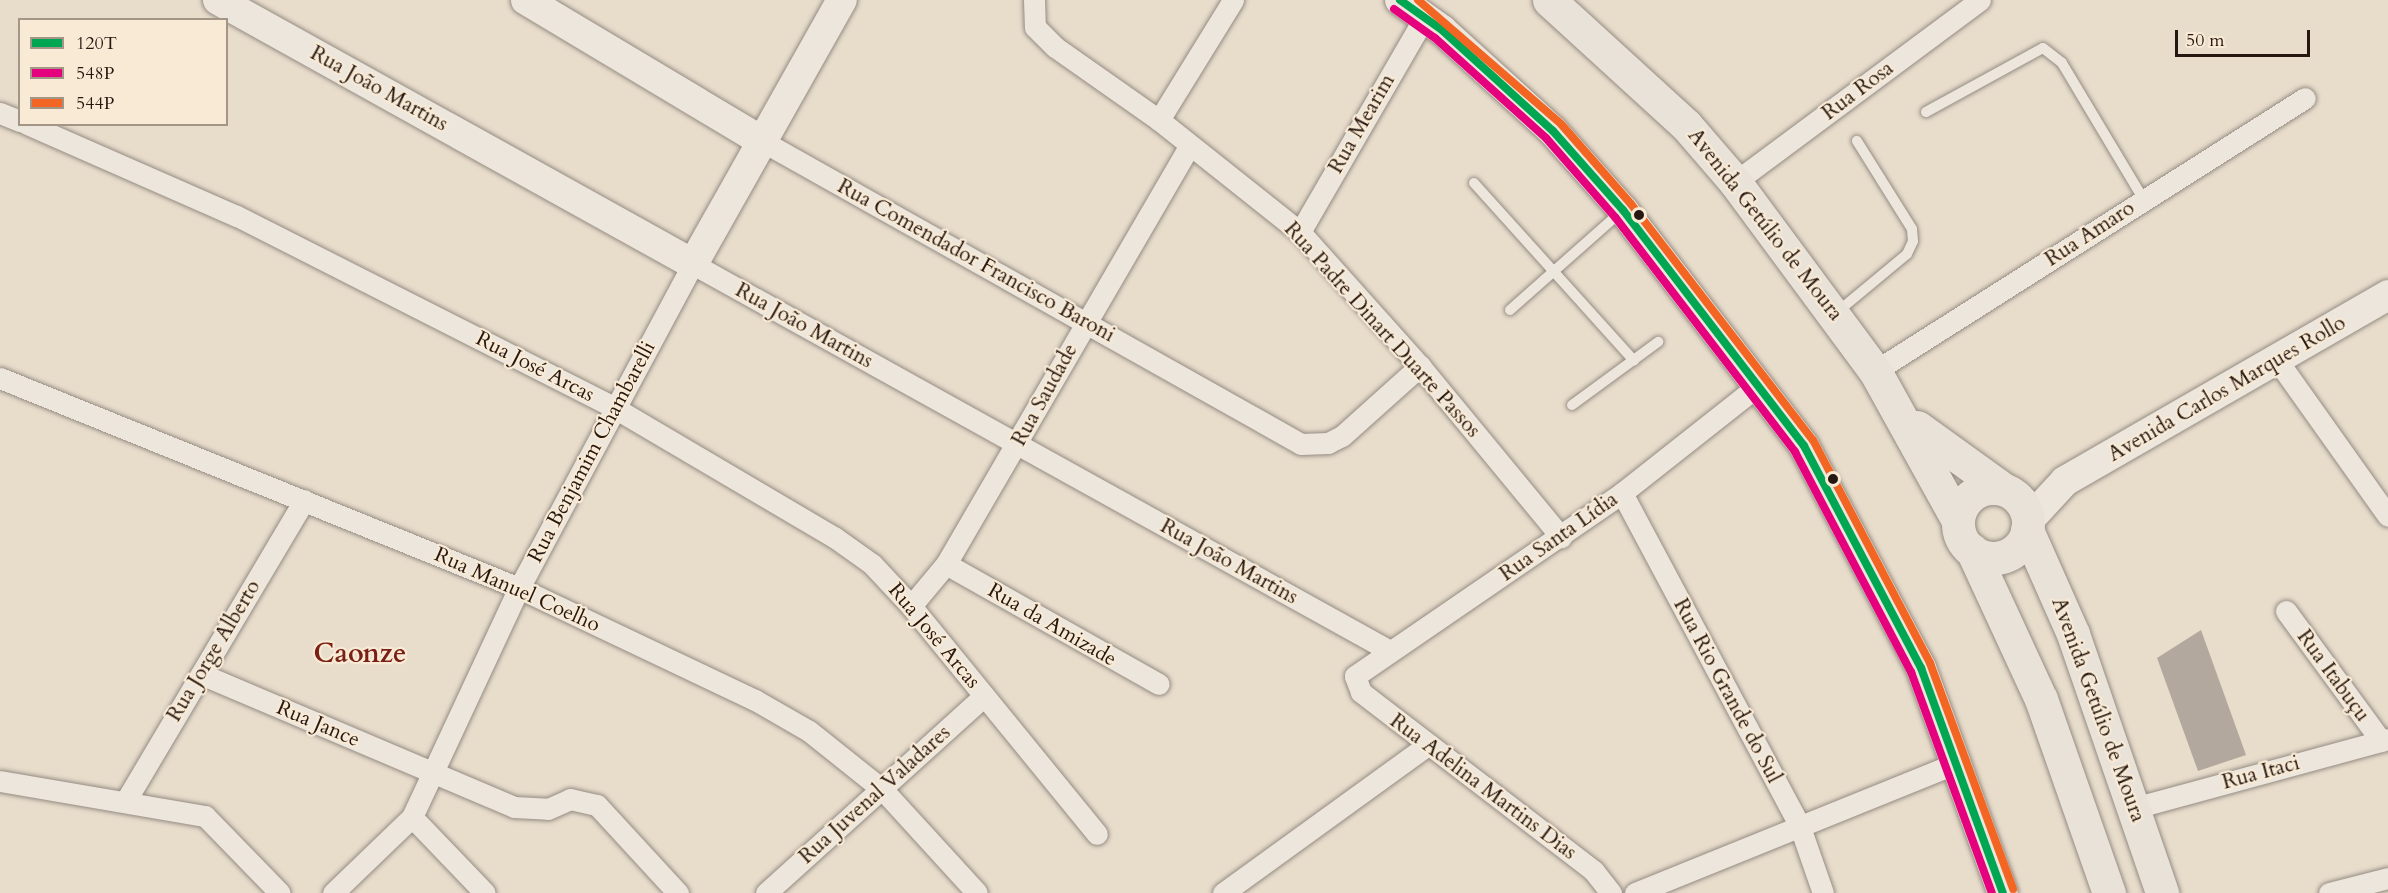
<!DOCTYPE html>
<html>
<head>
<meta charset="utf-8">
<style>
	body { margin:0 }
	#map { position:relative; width:2388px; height:893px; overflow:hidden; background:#e8dccb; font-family:Cardo,serif }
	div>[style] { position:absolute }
	.building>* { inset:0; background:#b2a89d }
	.roads { filter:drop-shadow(0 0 2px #948c82) drop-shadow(0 0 2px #948c82) }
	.lane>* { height:10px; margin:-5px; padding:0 5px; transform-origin:5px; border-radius:5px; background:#ece6dd }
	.street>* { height:21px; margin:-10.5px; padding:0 10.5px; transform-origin:10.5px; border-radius:10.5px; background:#ece6dd }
	.secondary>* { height:30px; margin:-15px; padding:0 15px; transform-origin:15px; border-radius:15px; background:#ece6dd }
	.primary>* { height:33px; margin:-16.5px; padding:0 16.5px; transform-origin:16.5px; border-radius:16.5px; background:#e9e2d8 }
	.primary>.ring { margin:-16.5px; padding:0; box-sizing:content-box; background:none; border:33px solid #e9e2d8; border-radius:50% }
	.bus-1>* { height:8px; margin:-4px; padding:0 4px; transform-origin:4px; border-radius:4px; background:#00a651 }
	.bus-2>* { height:8px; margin:-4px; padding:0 4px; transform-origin:4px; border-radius:4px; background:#e5007d }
	.bus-3>* { height:8px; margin:-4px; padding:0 4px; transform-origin:4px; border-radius:4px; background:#f26522 }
	.dots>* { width:16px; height:16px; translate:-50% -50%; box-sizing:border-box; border:3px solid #f8ead5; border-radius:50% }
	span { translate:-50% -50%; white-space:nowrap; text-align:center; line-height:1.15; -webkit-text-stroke:4.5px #f8ead5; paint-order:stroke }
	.street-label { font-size:21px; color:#261710 }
	.district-label { font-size:27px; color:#7a1f14; font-weight:700 }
	.legend { position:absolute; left:18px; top:18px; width:210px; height:108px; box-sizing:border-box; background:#f8ead5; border:2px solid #a49686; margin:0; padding:8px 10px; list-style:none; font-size:18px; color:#261710 }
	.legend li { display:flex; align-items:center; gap:12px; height:30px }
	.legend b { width:30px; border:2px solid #a49686 }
	.scale { position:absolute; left:2175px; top:30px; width:135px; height:27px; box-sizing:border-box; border:3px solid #261710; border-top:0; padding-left:8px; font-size:18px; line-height:21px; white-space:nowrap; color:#261710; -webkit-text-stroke:4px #f8ead5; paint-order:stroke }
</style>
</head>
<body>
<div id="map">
	<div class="building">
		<i style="clip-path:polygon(2201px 630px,2246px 755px,2198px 771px,2157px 658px)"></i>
	</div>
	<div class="roads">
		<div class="lane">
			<i style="left:1926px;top:112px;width:133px;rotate:-28.7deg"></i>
			<i style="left:2043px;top:48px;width:24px;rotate:38deg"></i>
			<i style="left:2062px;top:63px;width:160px;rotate:59.1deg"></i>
			<i style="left:1474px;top:183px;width:239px;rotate:48deg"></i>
			<i style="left:1510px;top:310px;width:149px;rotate:-41.5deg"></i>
			<i style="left:1836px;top:313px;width:92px;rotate:-39.7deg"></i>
			<i style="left:1907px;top:254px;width:14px;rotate:-65deg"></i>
			<i style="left:1913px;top:241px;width:12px;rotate:-95deg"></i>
			<i style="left:1912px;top:229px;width:104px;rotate:-122deg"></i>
			<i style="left:1572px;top:405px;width:107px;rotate:-36.2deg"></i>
		</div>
		<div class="street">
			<i style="left:1034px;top:0;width:27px;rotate:88deg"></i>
			<i style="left:1035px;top:27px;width:28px;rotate:45deg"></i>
			<i style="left:1055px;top:47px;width:127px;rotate:35.1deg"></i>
			<i style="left:1159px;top:120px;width:180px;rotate:38.5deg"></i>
			<i style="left:1300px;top:232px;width:180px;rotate:48.2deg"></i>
			<i style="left:1420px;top:366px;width:222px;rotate:50.5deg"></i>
			<i style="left:0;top:113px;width:22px;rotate:22deg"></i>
			<i style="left:1159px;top:120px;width:141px;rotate:-58.3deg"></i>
			<i style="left:27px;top:124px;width:229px;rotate:23.7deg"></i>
			<i style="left:237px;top:216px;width:422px;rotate:26.9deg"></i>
			<i style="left:613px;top:407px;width:256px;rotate:30.5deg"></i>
			<i style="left:834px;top:537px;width:47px;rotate:35.4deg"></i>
			<i style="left:872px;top:564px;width:57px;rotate:47.1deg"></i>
			<i style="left:911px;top:606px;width:294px;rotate:50.8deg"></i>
			<i style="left:762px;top:141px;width:618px;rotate:29.34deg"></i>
			<i style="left:1301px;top:444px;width:27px;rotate:-2deg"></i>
			<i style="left:1328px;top:443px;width:16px;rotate:-27deg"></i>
			<i style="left:1342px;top:436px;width:105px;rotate:-41.9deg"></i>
			<i style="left:1735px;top:182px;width:305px;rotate:-36.6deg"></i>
			<i style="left:1300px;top:232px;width:250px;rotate:-59.9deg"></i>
			<i style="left:2277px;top:360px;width:191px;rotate:54.6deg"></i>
			<i style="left:1875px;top:371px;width:509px;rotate:-32.41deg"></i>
			<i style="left:0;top:378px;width:560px;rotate:22.03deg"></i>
			<i style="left:519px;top:588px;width:261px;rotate:25.4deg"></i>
			<i style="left:755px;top:700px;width:62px;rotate:29.9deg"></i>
			<i style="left:809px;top:731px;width:95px;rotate:38.6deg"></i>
			<i style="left:883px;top:790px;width:139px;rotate:47.6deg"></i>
			<i style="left:1622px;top:493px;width:378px;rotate:61.9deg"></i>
			<i style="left:1800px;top:827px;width:70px;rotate:70.8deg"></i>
			<i style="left:946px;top:564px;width:244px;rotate:29.4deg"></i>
			<i style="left:911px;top:606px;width:55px;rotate:-50.2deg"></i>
			<i style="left:946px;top:564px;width:484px;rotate:-59.8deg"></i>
			<i style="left:2286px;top:611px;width:161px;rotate:53.8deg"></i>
			<i style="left:201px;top:674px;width:340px;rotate:23deg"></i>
			<i style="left:514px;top:807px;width:34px;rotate:3deg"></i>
			<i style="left:548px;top:809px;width:24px;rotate:-24deg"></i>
			<i style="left:570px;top:799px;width:28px;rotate:13deg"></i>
			<i style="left:597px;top:805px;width:120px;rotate:47.4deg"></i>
			<i style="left:0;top:781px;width:208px;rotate:9.7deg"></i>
			<i style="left:205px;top:816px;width:107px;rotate:45.8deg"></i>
			<i style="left:125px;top:802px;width:351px;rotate:-59.3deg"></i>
			<i style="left:2134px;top:808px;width:263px;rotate:-15.2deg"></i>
			<i style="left:412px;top:817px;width:105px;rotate:46.2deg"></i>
			<i style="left:333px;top:893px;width:110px;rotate:-43.9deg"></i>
			<i style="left:412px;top:817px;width:253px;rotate:-65deg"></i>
			<i style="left:519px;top:588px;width:368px;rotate:-61.8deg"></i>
			<i style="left:693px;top:264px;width:797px;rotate:29.04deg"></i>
			<i style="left:766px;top:893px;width:294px;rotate:-42.1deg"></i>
			<i style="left:1223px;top:893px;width:251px;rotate:-35.9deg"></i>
			<i style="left:1611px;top:893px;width:28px;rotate:-128deg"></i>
			<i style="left:1594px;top:871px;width:294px;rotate:-142.5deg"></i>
			<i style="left:1361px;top:692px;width:17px;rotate:-111deg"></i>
			<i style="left:1355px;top:676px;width:324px;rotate:-34.4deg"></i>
			<i style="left:1622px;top:493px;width:176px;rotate:-38.3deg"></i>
			<i style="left:1635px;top:893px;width:349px;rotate:-22deg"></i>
			<i style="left:2329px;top:893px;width:61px;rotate:-14.3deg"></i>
		</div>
		<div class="secondary">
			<i style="left:218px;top:0;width:543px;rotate:29.06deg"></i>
			<i style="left:693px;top:264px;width:303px;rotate:-60.6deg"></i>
			<i style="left:526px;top:0;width:275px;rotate:30.9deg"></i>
			<i style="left:1400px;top:0;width:52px;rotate:35.5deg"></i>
			<i style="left:1442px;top:30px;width:150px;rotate:42.3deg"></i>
			<i style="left:1553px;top:131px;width:106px;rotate:48.5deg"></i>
			<i style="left:1623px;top:210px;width:297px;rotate:52.5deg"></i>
			<i style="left:1804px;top:446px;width:251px;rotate:62.2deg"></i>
			<i style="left:1921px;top:668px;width:239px;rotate:70deg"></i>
			<i style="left:2028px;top:521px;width:54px;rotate:-47.2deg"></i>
			<i style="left:2065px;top:481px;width:373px;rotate:-29.9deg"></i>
		</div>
		<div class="primary">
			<i style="left:1549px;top:0;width:185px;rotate:42.4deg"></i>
			<i style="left:1686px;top:125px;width:75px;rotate:49.3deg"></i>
			<i style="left:1735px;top:182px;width:235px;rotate:53.5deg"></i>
			<i style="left:1875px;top:371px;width:171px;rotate:61deg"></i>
			<i style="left:1917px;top:427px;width:106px;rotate:35.8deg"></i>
			<i class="ring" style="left:1958px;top:488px;width:37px;height:37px"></i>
			<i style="left:2027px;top:530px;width:114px;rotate:66.1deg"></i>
			<i style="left:2073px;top:634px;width:274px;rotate:71deg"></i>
			<i style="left:1972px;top:550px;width:164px;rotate:65.2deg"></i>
			<i style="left:2041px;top:699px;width:206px;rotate:70.7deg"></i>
		</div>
	</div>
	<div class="bus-1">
		<i style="left:1400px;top:0;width:52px;rotate:35.5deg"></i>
		<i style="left:1442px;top:30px;width:150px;rotate:42.3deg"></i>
		<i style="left:1553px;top:131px;width:106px;rotate:48.5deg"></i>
		<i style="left:1623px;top:210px;width:297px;rotate:52.5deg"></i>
		<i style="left:1804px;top:446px;width:251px;rotate:62.2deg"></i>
		<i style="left:1921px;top:668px;width:239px;rotate:70deg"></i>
	</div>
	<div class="bus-2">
		<i style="left:1394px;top:9px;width:50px;rotate:35.3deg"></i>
		<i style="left:1435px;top:38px;width:149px;rotate:42deg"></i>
		<i style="left:1546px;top:138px;width:105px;rotate:48.9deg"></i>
		<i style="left:1615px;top:217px;width:296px;rotate:52.5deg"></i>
		<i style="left:1795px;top:452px;width:249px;rotate:62.2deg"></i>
		<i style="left:1911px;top:672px;width:235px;rotate:69.9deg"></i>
	</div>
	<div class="bus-3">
		<i style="left:1418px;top:0;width:189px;rotate:40.9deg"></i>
		<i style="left:1561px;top:124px;width:106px;rotate:48.8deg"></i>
		<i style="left:1631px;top:204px;width:298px;rotate:52.4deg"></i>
		<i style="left:1813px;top:440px;width:252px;rotate:62.3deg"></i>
		<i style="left:1930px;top:663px;width:241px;rotate:69.8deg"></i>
	</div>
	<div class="dots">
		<i style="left:1639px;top:215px;background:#261710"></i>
		<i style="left:1833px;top:479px;background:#261710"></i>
	</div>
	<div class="street-label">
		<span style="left:379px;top:89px;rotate:29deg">Rua João Martins</span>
		<span style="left:1858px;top:91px;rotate:-37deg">Rua Rosa</span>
		<span style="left:1362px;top:124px;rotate:-60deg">Rua Mearim</span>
		<span style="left:1765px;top:225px;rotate:52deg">Avenida Getúlio de Moura</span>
		<span style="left:2090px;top:234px;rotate:-33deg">Rua Amaro</span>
		<span style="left:976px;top:261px;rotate:29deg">Rua Comendador Francisco Baroni</span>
		<span style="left:804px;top:326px;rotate:29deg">Rua João Martins</span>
		<span style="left:1382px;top:330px;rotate:48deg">Rua Padre Dinart Duarte Passos</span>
		<span style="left:535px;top:367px;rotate:27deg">Rua José Arcas</span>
		<span style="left:2227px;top:389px;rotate:-30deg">Avenida Carlos Marques Rollo</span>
		<span style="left:1045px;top:395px;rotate:-61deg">Rua Saudade</span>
		<span style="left:592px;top:452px;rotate:-62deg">Rua Benjamim Chambarelli</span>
		<span style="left:1559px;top:537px;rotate:-35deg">Rua Santa Lídia</span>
		<span style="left:1229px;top:562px;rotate:29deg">Rua João Martins</span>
		<span style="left:517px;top:590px;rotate:24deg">Rua Manuel Coelho</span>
		<span style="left:1052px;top:625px;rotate:30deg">Rua da Amizade</span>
		<span style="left:934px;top:636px;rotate:50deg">Rua José Arcas</span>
		<span style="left:214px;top:651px;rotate:-59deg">Rua Jorge Alberto</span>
		<span style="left:2333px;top:676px;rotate:54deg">Rua Itabuçu</span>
		<span style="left:1727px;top:691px;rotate:62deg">Rua Rio Grande do Sul</span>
		<span style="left:2098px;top:710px;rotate:70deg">Avenida Getúlio de Moura</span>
		<span style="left:318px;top:724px;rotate:23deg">Rua Jance</span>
		<span style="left:2261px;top:773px;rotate:-15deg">Rua Itaci</span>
		<span style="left:1483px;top:787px;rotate:37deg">Rua Adelina Martins Dias</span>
		<span style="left:875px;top:795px;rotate:-42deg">Rua Juvenal Valadares</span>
	</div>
	<div class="district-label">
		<span style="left:360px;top:654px">Caonze</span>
	</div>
	<ul class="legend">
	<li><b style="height:8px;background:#00a651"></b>120T</li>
	<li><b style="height:8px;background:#e5007d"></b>548P</li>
	<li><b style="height:8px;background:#f26522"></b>544P</li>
	</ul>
	<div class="scale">50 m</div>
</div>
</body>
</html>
